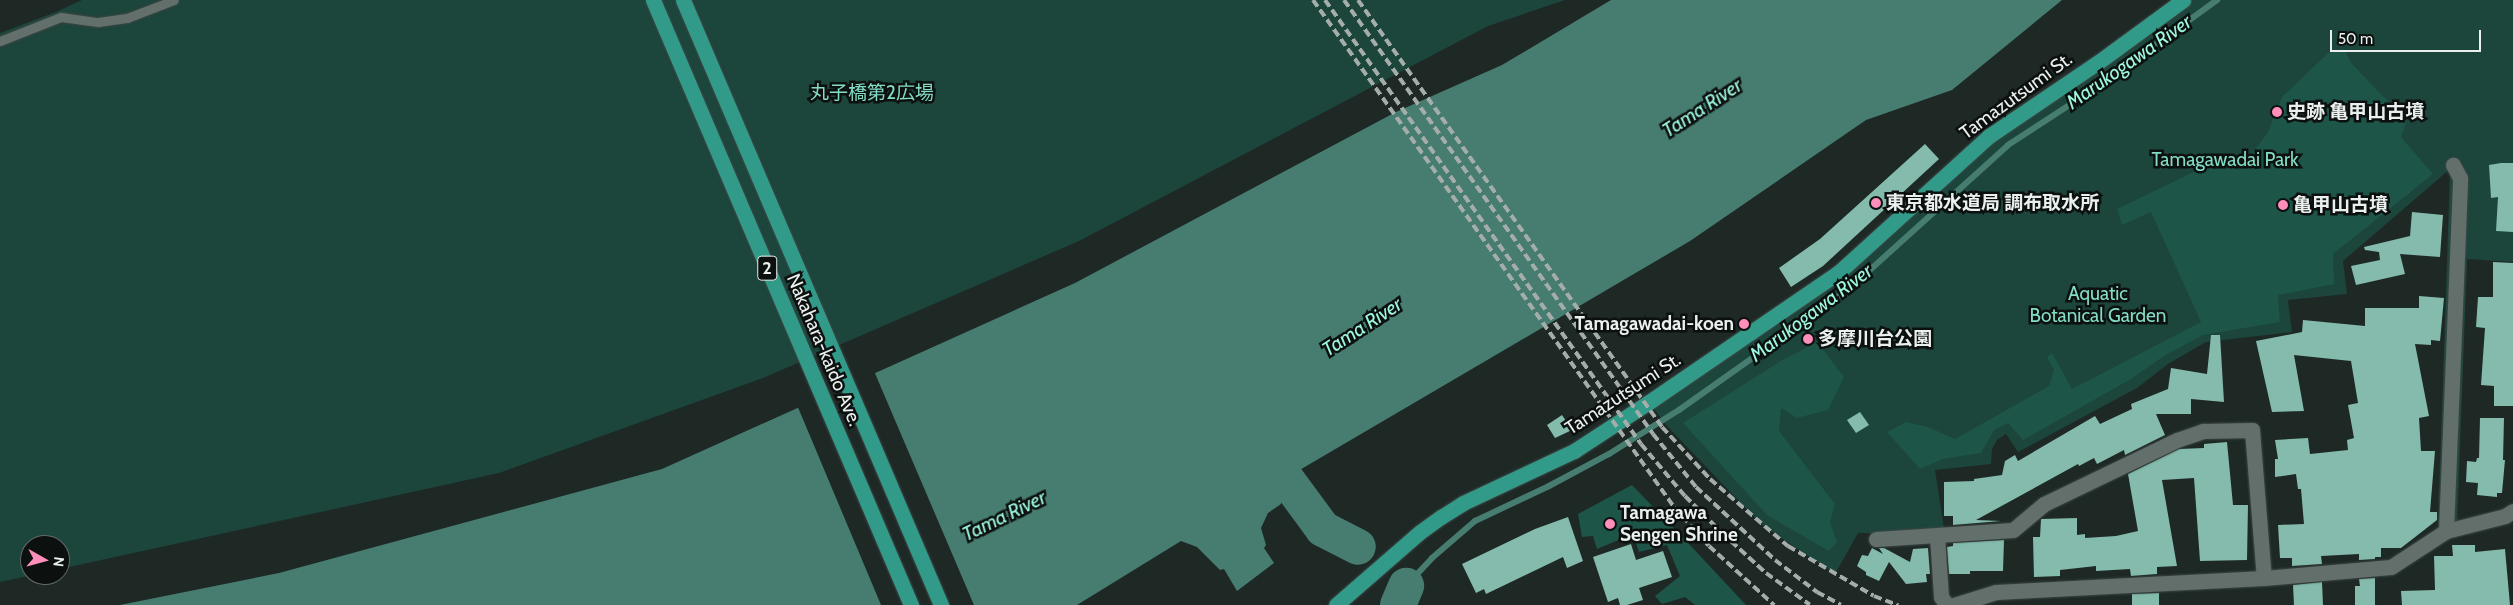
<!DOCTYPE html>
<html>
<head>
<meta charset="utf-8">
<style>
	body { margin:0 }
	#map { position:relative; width:2513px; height:605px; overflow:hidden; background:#1e2926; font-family:Cabin,"Noto Sans JP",sans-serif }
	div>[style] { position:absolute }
	.green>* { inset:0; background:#1c453c }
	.forest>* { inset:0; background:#1d5549 }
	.water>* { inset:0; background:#477d70 }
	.pier>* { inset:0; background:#1e2926 }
	.stream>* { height:6px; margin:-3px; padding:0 3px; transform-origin:3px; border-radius:3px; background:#477d70 }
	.river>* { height:36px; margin:-18px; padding:0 18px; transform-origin:18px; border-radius:18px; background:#477d70 }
	.building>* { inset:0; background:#84bbac }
	.roads { filter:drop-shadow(0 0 1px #3e4745) drop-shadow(0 0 1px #3e4745) }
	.lane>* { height:9px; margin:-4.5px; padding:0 4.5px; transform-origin:4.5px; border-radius:4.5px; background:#636f6b }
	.street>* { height:15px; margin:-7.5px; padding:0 7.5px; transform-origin:7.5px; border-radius:7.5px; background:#636f6b }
	.secondary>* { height:15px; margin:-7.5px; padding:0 7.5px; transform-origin:7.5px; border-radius:7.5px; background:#636f6b }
	.primary>* { height:15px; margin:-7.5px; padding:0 7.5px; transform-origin:7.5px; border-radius:7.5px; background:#329a88 }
	.rail>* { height:4px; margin-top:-2px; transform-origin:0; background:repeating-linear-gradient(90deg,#a5adab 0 8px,transparent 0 12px) }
	.dots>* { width:14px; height:14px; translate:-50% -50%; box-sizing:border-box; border:2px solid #0c100f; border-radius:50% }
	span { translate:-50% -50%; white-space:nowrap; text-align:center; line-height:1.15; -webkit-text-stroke:5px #0c100f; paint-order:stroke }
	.shield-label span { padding:1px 4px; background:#0c100f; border:1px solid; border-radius:4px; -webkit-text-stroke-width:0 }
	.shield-label { font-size:18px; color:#e9f0ee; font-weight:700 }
	.park-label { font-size:19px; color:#83dcc6 }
	.street-label { font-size:19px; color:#e9f0ee }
	.poi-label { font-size:19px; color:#e9f0ee; font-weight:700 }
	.left { translate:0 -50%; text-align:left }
	.right { translate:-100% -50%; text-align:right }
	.water-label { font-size:20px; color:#9ef7e0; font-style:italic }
	.north { position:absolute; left:20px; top:535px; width:50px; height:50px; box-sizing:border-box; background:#0c100f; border:1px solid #646a68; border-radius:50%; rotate:97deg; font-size:14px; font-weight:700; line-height:20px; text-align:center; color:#e9f0ee }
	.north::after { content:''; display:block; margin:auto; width:18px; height:22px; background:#ff8eba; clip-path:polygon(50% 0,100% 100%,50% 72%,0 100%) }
	.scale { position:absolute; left:2330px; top:30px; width:151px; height:22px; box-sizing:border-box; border:2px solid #e9f0ee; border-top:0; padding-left:6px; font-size:15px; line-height:18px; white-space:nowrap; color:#e9f0ee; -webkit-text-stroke:4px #0c100f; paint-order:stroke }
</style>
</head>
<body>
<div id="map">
	<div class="green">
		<i style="clip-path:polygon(82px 0,1565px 0,1488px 26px,1079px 241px,763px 378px,499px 473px,60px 569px,60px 545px,30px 545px,30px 575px,33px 575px,0 582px,0 33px,56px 12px)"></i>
		<i style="clip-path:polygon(2183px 0,2513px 0,2513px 262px,2467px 259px,2457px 528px,2438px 535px,2450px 169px,2343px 261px,2347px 294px,2288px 300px,2292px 332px,2206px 342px,2168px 364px,2137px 388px,2018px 452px,2006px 434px,1997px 440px,1992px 449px,1991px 464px,1935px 470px,1945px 535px,1858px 533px,1835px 574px,1762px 525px,1666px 425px,1649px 402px,1839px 272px,1989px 136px)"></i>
	</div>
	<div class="forest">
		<i style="clip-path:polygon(2344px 49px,2352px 64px,2407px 121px,2401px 137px,2433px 174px,2333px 254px,2334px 284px,2278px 295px,2280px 322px,2203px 335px,2164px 356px,2131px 379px,2023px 440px,2008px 423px,1994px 430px,1981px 453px,1943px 459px,1920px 469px,1887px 432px,1906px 422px,1928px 427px,1955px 439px,2049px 386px,2054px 370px,2047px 357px,2052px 353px,2072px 389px,2201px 322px,2151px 212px,2122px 225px,2117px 209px,2210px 164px,2240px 170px,2268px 132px,2282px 97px,2328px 53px)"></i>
		<i style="clip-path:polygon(1817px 342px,1844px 377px,1828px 410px,1797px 418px,1781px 408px,1779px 431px,1835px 504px,1830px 522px,1837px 542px,1829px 551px,1767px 515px,1683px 423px,1784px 359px)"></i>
		<i style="clip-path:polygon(1632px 485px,1689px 544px,1746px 605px,1695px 605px,1685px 597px,1662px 604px,1655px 596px,1680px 576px,1667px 545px,1639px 552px,1633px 534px,1597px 549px,1593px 536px,1582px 537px,1578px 514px)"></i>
	</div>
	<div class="water">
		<i style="clip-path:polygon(1611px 0,2062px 0,1952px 90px,1866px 120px,1690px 241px,1286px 478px,1281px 504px,1268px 513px,1261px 528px,1266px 545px,1264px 548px,1274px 563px,1237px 591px,1224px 569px,1220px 570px,1197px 547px,1181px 541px,1077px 605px,120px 605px,279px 573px,662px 469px,1075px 283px,1396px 112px,1502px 65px)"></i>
	</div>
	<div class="pier">
		<i style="clip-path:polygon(874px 371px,974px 605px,881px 605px,797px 405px)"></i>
	</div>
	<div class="stream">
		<i style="left:1398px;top:583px;width:9px;rotate:21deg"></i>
		<i style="left:1406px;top:586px;width:38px;rotate:-47deg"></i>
		<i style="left:1432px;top:558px;width:57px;rotate:-40.7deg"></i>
		<i style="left:1475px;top:521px;width:82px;rotate:-25.3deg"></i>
		<i style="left:1549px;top:486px;width:68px;rotate:-28.1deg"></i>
		<i style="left:1609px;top:454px;width:83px;rotate:-32.2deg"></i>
		<i style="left:1679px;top:410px;width:118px;rotate:-35.3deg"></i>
		<i style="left:1775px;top:342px;width:92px;rotate:-35.8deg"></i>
		<i style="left:1850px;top:288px;width:213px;rotate:-42.1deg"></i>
		<i style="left:2008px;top:145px;width:110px;rotate:-33.1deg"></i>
		<i style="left:2100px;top:85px;width:145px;rotate:-36deg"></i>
	</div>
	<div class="river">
		<i style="left:1256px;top:438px;width:113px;rotate:53.6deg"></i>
		<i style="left:1323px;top:529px;width:39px;rotate:27deg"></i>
		<i style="left:1398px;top:605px;width:21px;rotate:-67deg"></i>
	</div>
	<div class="building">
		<i style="clip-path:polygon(1925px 144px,1939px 159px,1823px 266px,1791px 287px,1779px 268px,1820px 239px)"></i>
		<i style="clip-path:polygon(2501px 163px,2513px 163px,2513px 232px,2496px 231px,2498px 197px,2491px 198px,2489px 165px)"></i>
		<i style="clip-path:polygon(2412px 212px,2443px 215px,2440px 257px,2400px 254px,2405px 274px,2356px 285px,2351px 266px,2380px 260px,2379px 252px,2365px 250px,2364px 247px,2410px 236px)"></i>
		<i style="clip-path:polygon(2493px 262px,2513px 263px,2513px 406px,2494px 406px,2494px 386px,2481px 385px,2485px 328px,2476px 327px,2478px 297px,2493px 297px)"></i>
		<i style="clip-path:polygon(2419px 296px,2444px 298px,2440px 341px,2431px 340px,2431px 345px,2415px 344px,2429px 416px,2419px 418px,2421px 451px,2435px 451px,2430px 512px,2437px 512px,2437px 520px,2401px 548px,2381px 548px,2381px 557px,2375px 557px,2375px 559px,2359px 560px,2359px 554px,2321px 556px,2322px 564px,2292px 566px,2292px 558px,2280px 558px,2278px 525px,2304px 524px,2301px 489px,2298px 489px,2296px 474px,2275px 477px,2275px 459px,2278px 459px,2275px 440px,2308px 438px,2310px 454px,2348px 450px,2347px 440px,2354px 438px,2348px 405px,2358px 403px,2351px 361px,2294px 355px,2304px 411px,2272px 412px,2256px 341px,2302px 332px,2303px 320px,2365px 326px,2365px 308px,2419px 308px)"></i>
		<i style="clip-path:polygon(2211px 335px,2220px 335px,2224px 402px,2191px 399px,2191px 414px,2156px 414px,2165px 435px,2125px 455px,2124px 450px,2097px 464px,2094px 458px,2079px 466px,2078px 464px,1976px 520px,2001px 521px,1953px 525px,1953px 516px,1944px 516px,1944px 482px,1974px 481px,1974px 479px,2002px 475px,2005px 461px,2015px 455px,2018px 461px,2095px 416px,2100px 424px,2132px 409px,2131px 404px,2168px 389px,2171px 368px,2207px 374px)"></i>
		<i style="clip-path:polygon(1860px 412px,1869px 425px,1856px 433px,1847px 420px)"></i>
		<i style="clip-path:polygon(1562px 415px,1572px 430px,1555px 438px,1547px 425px)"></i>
		<i style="clip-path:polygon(2480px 418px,2504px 418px,2503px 460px,2505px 460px,2502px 493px,2497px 493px,2497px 497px,2477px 495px,2478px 483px,2466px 482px,2467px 461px,2476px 462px,2477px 458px,2479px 458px)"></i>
		<i style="clip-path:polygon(2227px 442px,2233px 505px,2248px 505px,2247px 560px,2200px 561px,2194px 478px,2162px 480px,2177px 566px,2157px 567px,2157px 574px,2131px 576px,2130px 569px,2096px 571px,2096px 566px,2060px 570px,2060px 576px,2034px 577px,2033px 537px,2040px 537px,2041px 519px,2077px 518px,2077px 535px,2085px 534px,2085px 538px,2116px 536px,2138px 531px,2128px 474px,2179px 449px,2204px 448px,2204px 444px)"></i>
		<i style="clip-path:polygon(1568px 517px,1583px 561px,1567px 568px,1563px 557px,1486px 594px,1484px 589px,1476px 593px,1462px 564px,1535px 529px)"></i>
		<i style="clip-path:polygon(2004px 540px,2003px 571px,1970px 571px,1970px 574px,1949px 574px,1947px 547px,1953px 546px,1953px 543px)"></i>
		<i style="clip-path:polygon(1631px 544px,1636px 560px,1663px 551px,1672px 577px,1639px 588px,1643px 600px,1627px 605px,1620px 605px,1618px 598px,1608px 602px,1593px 557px)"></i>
		<i style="clip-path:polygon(2452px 545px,2475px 545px,2475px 552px,2505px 549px,2510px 605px,2402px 605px,2401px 591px,2435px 590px,2434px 556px,2453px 556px)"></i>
		<i style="clip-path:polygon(1872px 548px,1883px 554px,1879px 548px,1884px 548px,1910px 562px,1913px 549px,1928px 548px,1930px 574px,1926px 574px,1927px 582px,1906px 584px,1889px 562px,1879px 581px,1866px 575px,1866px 572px,1857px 566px,1862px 555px,1868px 556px)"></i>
		<i style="clip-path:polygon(2375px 578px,2375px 605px,2355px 605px,2355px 586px,2360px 586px,2359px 579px)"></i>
		<i style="clip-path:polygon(2322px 582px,2323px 605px,2294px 605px,2293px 585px)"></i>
		<i style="clip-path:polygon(2159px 593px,2159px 605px,2132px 605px,2132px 594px)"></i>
	</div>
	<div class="roads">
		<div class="lane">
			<i style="left:0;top:41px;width:66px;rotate:-21.5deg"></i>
			<i style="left:61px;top:17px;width:37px;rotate:8deg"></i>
			<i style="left:98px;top:22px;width:29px;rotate:-8deg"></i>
			<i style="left:127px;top:18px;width:50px;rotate:-21deg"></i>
		</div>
		<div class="street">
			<i style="left:2446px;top:531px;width:353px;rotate:-87.7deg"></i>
			<i style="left:2460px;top:178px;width:15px;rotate:-118deg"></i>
			<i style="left:1937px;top:536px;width:61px;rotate:86.2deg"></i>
			<i style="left:1941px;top:597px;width:10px;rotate:53deg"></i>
			<i style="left:1876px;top:539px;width:137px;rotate:-3.8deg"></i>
			<i style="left:2013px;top:530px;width:40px;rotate:-40deg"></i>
			<i style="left:2044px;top:504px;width:148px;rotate:-25.7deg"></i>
			<i style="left:2177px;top:440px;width:28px;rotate:-19deg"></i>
			<i style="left:2203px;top:431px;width:49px;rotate:-1.2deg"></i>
			<i style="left:2252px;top:430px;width:148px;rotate:85.4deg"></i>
		</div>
		<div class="secondary">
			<i style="left:1954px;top:605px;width:44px;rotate:-17.2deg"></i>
			<i style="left:1996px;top:592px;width:268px;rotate:-3deg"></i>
			<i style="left:2264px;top:578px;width:127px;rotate:-5deg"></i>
			<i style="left:2391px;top:567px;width:66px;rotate:-33.2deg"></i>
			<i style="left:2446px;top:531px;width:61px;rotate:-14.3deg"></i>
			<i style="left:2505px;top:516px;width:9px;rotate:-32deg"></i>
		</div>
		<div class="primary">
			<i style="left:653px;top:0;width:658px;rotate:66.9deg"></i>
			<i style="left:683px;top:0;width:658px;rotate:66.9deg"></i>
			<i style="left:1336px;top:605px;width:111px;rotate:-41deg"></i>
			<i style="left:1420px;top:532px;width:26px;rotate:-36deg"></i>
			<i style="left:1441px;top:517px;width:26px;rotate:-32deg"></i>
			<i style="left:1463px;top:503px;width:123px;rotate:-25.1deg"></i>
			<i style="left:1574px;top:451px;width:90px;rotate:-33.2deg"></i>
			<i style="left:1649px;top:402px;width:230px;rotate:-34.4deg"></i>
			<i style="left:1839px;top:272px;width:202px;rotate:-42.2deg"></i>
			<i style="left:1989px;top:136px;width:130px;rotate:-34.1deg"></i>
			<i style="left:2097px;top:63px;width:107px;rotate:-36.2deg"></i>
		</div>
	</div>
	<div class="rail">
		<i style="left:1313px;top:0;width:622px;rotate:54.55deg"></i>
		<i style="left:1674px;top:507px;width:52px;rotate:48.1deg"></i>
		<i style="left:1709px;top:546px;width:88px;rotate:42.2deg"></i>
		<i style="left:1325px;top:0;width:545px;rotate:54.56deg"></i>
		<i style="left:1641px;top:444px;width:68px;rotate:49.8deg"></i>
		<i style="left:1685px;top:496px;width:52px;rotate:45deg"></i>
		<i style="left:1722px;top:533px;width:59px;rotate:42.3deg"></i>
		<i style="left:1766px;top:573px;width:54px;rotate:36deg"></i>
		<i style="left:1344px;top:0;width:533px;rotate:54.55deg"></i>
		<i style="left:1653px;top:434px;width:68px;rotate:50.9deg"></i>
		<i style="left:1696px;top:487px;width:108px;rotate:42.7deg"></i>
		<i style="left:1775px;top:560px;width:53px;rotate:37.3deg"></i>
		<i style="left:1817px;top:592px;width:27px;rotate:28deg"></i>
		<i style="left:1358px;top:0;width:524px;rotate:54.55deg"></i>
		<i style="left:1662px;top:427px;width:71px;rotate:47.3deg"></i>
		<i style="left:1710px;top:479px;width:103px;rotate:40.7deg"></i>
		<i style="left:1788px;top:546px;width:99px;rotate:30.2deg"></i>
		<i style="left:1874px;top:596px;width:26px;rotate:21deg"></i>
	</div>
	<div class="dots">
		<i style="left:2277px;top:112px;background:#ff8eba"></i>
		<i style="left:1876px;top:203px;background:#ff8eba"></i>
		<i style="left:2283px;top:205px;background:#ff8eba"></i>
		<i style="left:1744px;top:324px;background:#ff8eba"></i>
		<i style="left:1808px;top:339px;background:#ff8eba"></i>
		<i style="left:1610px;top:524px;background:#ff8eba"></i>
	</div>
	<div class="shield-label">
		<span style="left:767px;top:268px">2</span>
	</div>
	<div class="park-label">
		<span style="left:872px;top:93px">丸子橋第2広場</span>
		<span style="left:2225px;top:160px">Tamagawadai Park</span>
		<span style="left:2098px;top:305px">Aquatic<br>Botanical Garden</span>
	</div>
	<div class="street-label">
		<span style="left:2016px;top:96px;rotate:-36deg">Tamazutsumi St.</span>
		<span style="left:824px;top:350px;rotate:67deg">Nakahara-kaido Ave.</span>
		<span style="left:1623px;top:394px;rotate:-33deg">Tamazutsumi St.</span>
	</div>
	<div class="poi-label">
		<span class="left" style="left:2287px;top:112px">史跡 亀甲山古墳</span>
		<span class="left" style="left:1886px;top:203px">東京都水道局 調布取水所</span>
		<span class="left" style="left:2293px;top:205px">亀甲山古墳</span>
		<span class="right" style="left:1734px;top:324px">Tamagawadai-koen</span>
		<span class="left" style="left:1818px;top:339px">多摩川台公園</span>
		<span class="left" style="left:1620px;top:524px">Tamagawa<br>Sengen Shrine</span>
	</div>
	<div class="water-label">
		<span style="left:2129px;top:62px;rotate:-35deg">Marukogawa River</span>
		<span style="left:1702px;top:108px;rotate:-33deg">Tama River</span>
		<span style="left:1811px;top:313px;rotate:-37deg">Marukogawa River</span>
		<span style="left:1362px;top:327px;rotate:-33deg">Tama River</span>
		<span style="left:1004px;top:516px;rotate:-26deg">Tama River</span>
	</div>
	<div class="north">N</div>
	<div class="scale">50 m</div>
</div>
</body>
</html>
